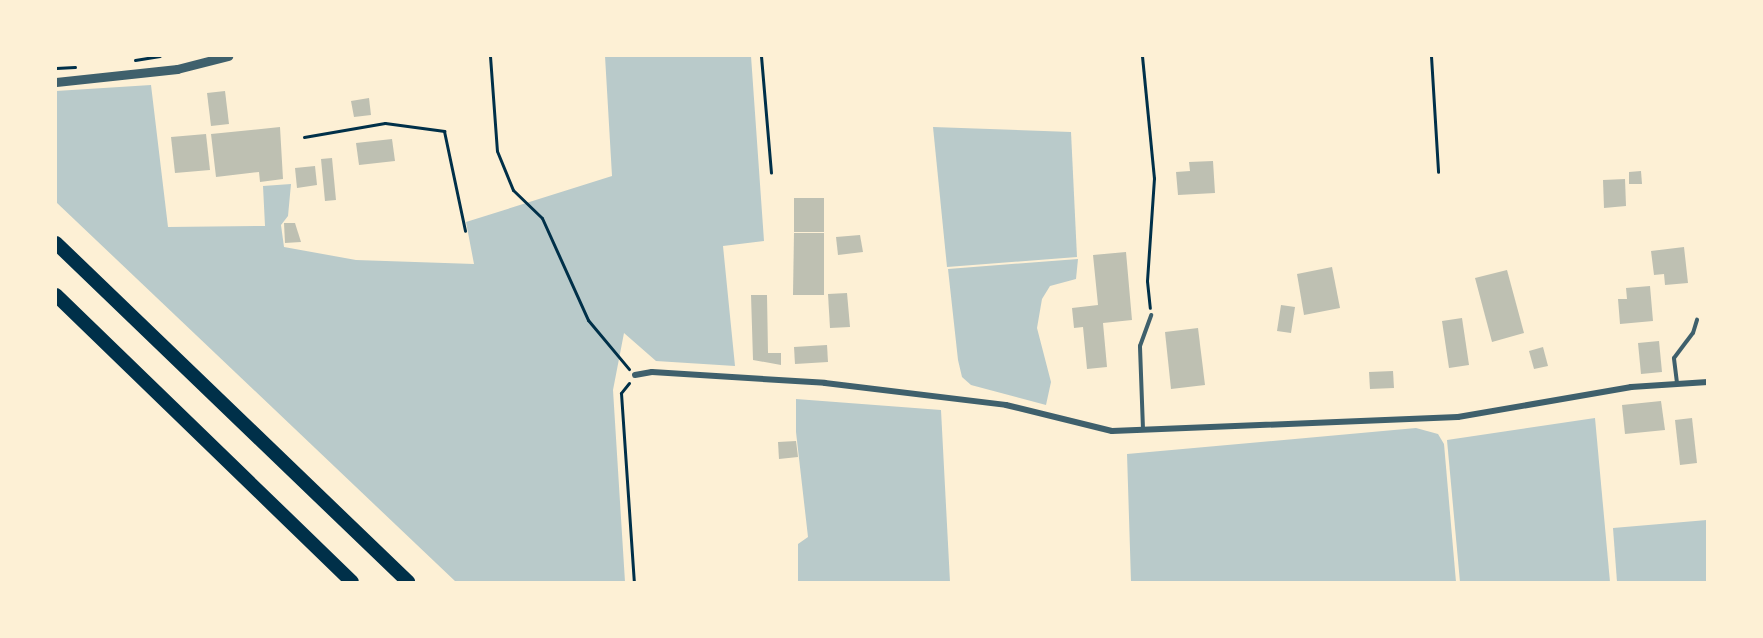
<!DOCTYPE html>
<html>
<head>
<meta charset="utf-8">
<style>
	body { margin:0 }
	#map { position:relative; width:1763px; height:638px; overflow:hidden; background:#fdf0d5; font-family:"Exo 2",sans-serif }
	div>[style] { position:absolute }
	.green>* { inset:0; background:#b9caca }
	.building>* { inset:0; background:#bec0b2 }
	.path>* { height:3px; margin:-1.5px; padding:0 1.5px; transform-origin:1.5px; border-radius:1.5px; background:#003049 }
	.service>* { height:4px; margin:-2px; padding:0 2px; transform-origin:2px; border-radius:2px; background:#3f606c }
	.minor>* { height:6px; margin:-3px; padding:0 3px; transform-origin:3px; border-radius:3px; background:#3f606c }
	.tertiary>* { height:9px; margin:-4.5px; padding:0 4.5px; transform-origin:4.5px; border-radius:4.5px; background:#3f606c }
	.motorway>* { height:14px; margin:-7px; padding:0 7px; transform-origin:7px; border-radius:7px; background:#003049 }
	span { translate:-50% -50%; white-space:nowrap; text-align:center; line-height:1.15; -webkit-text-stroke:6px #fdf0d5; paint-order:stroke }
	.frame { position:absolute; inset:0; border:57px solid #fdf0d5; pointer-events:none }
</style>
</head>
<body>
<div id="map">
	<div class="green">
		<i style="clip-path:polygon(605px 56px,751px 56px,764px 241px,723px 246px,735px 366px,656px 361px,624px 333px,613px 390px,625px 582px,456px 582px,56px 202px,56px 91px,151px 85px,168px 227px,265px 226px,263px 186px,291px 184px,288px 216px,281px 225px,284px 247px,356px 260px,474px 264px,466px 222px,612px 176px)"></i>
		<i style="clip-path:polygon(933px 127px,1071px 132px,1077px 257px,947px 267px)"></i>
		<i style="clip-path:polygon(1078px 259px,1076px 279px,1050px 286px,1042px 299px,1037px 328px,1051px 382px,1046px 405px,971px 385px,962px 377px,958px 360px,948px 269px)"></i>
		<i style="clip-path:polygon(796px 399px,941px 410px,950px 582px,798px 582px,798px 544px,808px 537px,796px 432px)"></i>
		<i style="clip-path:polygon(1595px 418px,1610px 582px,1460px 582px,1447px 440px)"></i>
		<i style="clip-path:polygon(1416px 428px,1438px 434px,1444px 444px,1456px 582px,1131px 582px,1127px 454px)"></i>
		<i style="clip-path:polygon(1707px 520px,1707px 582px,1617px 582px,1613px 528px)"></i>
	</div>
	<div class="building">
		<i style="clip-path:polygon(225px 91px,229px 124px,211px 126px,207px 93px)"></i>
		<i style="clip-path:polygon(369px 98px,371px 115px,354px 117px,351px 101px)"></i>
		<i style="clip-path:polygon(280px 127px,283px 179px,260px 182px,259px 172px,216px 177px,211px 134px)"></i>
		<i style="clip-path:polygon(206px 134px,210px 170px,175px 173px,171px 137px)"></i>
		<i style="clip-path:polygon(392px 139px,395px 161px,359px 165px,356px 143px)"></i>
		<i style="clip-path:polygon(332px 158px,336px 200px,325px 201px,321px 159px)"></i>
		<i style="clip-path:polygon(1213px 161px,1215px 193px,1178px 195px,1176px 172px,1190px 171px,1189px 162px)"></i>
		<i style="clip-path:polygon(315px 166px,317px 185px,297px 188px,295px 168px)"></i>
		<i style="clip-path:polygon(1641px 171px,1642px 184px,1629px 184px,1629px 172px)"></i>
		<i style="clip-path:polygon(1625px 179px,1626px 206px,1604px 208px,1603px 180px)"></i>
		<i style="clip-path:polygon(794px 198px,824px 198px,824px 232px,794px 232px)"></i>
		<i style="clip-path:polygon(284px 223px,295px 223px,301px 242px,285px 243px)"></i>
		<i style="clip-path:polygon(794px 233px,824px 233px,824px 295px,793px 295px)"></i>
		<i style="clip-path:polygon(860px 235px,863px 252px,838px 255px,836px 237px)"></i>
		<i style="clip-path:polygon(1684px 247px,1688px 283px,1665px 285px,1664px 274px,1654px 275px,1651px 251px)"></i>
		<i style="clip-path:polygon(1126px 252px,1132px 320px,1103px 323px,1107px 367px,1087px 369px,1083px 327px,1074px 328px,1072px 308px,1098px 305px,1093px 255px)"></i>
		<i style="clip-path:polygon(1332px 267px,1340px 308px,1304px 315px,1297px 274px)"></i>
		<i style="clip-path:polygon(1507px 270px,1524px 333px,1492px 342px,1475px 278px)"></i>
		<i style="clip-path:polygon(1650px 286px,1653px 321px,1620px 324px,1618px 299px,1627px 299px,1626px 288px)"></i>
		<i style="clip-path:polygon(847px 293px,850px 327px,830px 328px,828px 294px)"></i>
		<i style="clip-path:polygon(751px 295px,767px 295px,768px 353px,781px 353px,781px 365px,753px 360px)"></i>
		<i style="clip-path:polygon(1281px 305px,1295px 307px,1291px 333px,1277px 331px)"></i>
		<i style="clip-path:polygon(1462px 318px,1469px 365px,1449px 368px,1442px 321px)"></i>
		<i style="clip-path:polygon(1198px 328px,1205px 385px,1171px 389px,1165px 332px)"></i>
		<i style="clip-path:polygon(1659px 341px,1662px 372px,1641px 374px,1638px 343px)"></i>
		<i style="clip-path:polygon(827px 345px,828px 362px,795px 364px,794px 347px)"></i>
		<i style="clip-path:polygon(1543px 347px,1548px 366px,1534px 369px,1529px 351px)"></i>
		<i style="clip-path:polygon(1393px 371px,1394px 388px,1370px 389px,1369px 372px)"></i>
		<i style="clip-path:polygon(1661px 401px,1665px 430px,1625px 434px,1622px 405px)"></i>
		<i style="clip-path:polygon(1692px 418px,1697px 463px,1680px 465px,1675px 420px)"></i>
		<i style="clip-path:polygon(796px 441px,798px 457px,779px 459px,778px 442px)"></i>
	</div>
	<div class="path">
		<i style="left:490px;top:56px;width:95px;rotate:85.8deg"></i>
		<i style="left:497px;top:151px;width:42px;rotate:67.7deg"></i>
		<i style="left:513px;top:190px;width:40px;rotate:44deg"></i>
		<i style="left:542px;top:218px;width:112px;rotate:65.7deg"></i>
		<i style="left:588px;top:320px;width:64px;rotate:50.1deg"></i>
		<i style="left:761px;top:56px;width:117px;rotate:85.1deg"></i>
		<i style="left:1142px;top:56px;width:123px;rotate:84.4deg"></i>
		<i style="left:1154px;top:178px;width:103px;rotate:93.9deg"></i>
		<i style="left:1147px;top:281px;width:27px;rotate:84deg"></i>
		<i style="left:1431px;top:56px;width:116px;rotate:86.5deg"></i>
		<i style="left:135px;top:60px;width:25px;rotate:-9deg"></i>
		<i style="left:56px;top:68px;width:19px;rotate:-3deg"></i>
		<i style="left:304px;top:137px;width:82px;rotate:-9.8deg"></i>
		<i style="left:385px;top:123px;width:60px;rotate:7.7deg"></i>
		<i style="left:444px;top:131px;width:102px;rotate:78.1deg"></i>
		<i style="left:629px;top:383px;width:13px;rotate:129deg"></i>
		<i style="left:621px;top:393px;width:189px;rotate:86.1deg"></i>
	</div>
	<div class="service">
		<i style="left:1677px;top:383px;width:25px;rotate:-97deg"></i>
		<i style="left:1674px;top:358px;width:31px;rotate:-53deg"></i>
		<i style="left:1693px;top:333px;width:14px;rotate:-73deg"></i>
		<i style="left:1143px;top:429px;width:83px;rotate:-92.1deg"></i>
		<i style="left:1140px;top:346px;width:33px;rotate:-70deg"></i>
	</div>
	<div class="minor">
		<i style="left:635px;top:375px;width:17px;rotate:-10deg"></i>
		<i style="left:652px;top:372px;width:173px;rotate:3.6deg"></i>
		<i style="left:825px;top:383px;width:182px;rotate:6.9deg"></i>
		<i style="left:1006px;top:405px;width:109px;rotate:13.8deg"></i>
		<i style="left:1112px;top:431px;width:346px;rotate:-2.3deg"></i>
		<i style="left:1458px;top:417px;width:176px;rotate:-9.8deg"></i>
		<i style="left:1631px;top:387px;width:77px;rotate:-3.7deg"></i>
	</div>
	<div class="tertiary">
		<i style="left:56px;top:82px;width:122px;rotate:-6.1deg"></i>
		<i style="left:177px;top:69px;width:53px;rotate:-14.3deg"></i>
	</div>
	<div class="motorway">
		<i style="left:56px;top:243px;width:489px;rotate:43.9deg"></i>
		<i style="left:56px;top:295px;width:412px;rotate:44.1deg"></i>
	</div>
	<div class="frame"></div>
</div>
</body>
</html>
